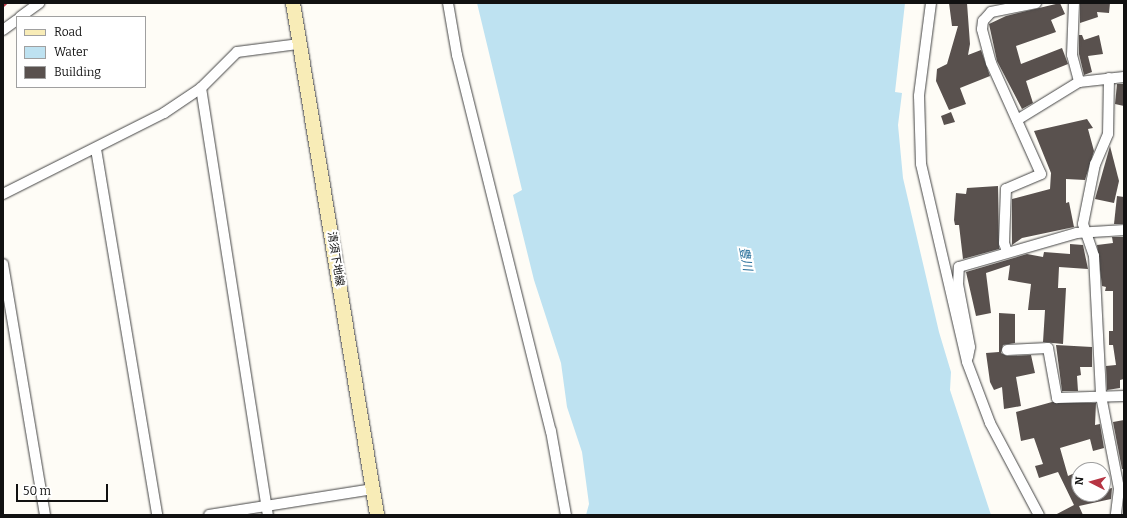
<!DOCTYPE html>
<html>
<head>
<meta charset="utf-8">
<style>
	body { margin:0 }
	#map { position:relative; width:1127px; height:518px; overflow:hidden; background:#fefcf6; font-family:Bitter,"Noto Sans JP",serif }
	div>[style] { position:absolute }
	.water>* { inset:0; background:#bee2f1 }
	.building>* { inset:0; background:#59514e }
	.roads { filter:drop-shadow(0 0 1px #444) drop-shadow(0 0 1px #444) }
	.minor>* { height:10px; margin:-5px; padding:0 5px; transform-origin:5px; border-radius:5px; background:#fff }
	.secondary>* { height:14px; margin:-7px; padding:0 7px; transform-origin:7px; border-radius:7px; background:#f8ecb7 }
	.rail>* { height:3px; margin:-1.5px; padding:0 1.5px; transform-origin:1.5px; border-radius:1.5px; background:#b63443 }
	span { translate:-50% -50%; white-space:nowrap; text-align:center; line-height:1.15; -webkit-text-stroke:4px #fff; paint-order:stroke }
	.street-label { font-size:11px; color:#111 }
	.water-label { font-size:12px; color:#246d99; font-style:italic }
	.frame { position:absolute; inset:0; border:4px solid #111; pointer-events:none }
	.legend { position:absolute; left:16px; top:16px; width:130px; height:72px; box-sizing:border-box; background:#fff; border:1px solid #a0a0a0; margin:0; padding:5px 7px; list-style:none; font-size:12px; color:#111 }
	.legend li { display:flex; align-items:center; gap:8px; height:20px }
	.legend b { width:20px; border:1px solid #a0a0a0 }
	.north { position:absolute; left:1071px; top:462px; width:40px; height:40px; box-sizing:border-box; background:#fff; border:1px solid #a0a0a0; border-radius:50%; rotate:276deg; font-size:11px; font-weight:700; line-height:16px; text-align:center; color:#111 }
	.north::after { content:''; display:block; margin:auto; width:14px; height:18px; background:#b63443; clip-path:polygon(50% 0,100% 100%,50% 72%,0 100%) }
	.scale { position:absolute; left:16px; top:484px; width:92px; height:18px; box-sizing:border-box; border:2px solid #111; border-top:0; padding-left:5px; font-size:12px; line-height:14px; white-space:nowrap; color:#111; -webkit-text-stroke:3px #fff; paint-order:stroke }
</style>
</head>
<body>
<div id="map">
	<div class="water">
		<i style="clip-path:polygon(477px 3px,905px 3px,895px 92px,902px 93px,898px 125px,903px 178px,939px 332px,951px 372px,950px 390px,991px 515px,586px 515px,589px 504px,582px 452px,567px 407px,561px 363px,534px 280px,513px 195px,522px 190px)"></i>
	</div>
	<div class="building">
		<i style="clip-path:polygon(949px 3px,967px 3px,970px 44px,968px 55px,981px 50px,990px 76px,960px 88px,966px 104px,949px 110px,936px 81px,937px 69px,947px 64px,958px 26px,952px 26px)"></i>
		<i style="clip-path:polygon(1060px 3px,1065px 14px,1051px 20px,1056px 32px,1016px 46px,1021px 64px,1062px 48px,1068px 64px,1026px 81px,1033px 103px,1022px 109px,997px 61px,989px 24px,1006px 16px)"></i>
		<i style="clip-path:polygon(1080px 3px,1110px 3px,1109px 13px,1097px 12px,1098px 17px,1080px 23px)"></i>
		<i style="clip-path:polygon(1079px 35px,1082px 35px,1084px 40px,1099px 35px,1103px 54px,1088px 56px,1092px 72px,1084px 75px,1079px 54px)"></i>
		<i style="clip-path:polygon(1117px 84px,1124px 84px,1124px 106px,1115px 104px)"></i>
		<i style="clip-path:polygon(951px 112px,955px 122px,944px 125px,941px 116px)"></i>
		<i style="clip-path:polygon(1087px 119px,1093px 128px,1088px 129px,1094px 151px,1085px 180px,1066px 179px,1066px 203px,1069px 202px,1074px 227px,1022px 238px,1012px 245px,1012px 199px,1050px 189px,1051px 173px,1034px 131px)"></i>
		<i style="clip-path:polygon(1110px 146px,1119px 181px,1114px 203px,1095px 199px)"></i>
		<i style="clip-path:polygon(998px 186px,999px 249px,963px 259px,959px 225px,955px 225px,954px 220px,956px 193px,966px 194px,967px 188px)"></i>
		<i style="clip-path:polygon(1117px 196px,1124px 197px,1124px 224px,1114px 224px)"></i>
		<i style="clip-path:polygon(1112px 237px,1124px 237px,1124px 379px,1120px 380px,1120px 388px,1107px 390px,1106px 366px,1116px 365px,1113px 345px,1109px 345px,1109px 331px,1113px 331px,1113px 291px,1105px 291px,1106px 287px,1102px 286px,1097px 245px,1113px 243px)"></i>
		<i style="clip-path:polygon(1070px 244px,1083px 245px,1088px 269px,1059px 267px,1058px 288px,1066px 288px,1063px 344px,1043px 342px,1045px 310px,1028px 310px,1031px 284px,1008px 280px,1010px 265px,986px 273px,991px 313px,976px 316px,966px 272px,1027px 254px,1043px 257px,1044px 252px,1070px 254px)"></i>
		<i style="clip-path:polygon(999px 313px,1015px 314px,1015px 343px,1003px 345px,1001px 353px,1007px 356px,1031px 355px,1035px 373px,1016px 377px,1021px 406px,1004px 409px,1002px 387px,994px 390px,990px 382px,986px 353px,999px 352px)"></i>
		<i style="clip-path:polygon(1056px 345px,1092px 347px,1092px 367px,1080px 367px,1081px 375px,1077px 376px,1078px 391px,1062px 391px)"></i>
		<i style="clip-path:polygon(1052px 402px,1096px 403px,1095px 425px,1100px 424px,1104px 448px,1093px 451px,1090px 439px,1060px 448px,1068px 476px,1079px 471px,1079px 494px,1103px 494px,1103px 490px,1112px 488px,1111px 499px,1079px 506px,1083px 515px,1055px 515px,1074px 505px,1058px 472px,1039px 478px,1035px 466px,1043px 464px,1034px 438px,1021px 441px,1016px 412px)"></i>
		<i style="clip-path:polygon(1124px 420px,1124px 469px,1122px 469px,1113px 422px)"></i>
	</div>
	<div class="roads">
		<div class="minor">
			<i style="left:448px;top:3px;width:53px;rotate:80.2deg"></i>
			<i style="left:457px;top:55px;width:388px;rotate:76deg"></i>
			<i style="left:551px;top:431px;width:85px;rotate:79.9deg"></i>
			<i style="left:931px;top:3px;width:94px;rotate:97.4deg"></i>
			<i style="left:919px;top:96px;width:68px;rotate:88.3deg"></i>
			<i style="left:921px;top:164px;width:203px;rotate:76.9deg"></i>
			<i style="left:967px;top:362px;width:65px;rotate:69.3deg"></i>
			<i style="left:990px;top:423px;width:104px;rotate:62deg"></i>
			<i style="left:1074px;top:3px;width:52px;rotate:92.2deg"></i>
			<i style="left:1072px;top:55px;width:28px;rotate:75deg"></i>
			<i style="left:1079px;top:82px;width:45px;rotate:-6.3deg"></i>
			<i style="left:20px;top:17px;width:24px;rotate:-36deg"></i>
			<i style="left:3px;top:30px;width:17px;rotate:-36deg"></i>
			<i style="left:1109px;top:78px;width:56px;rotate:91deg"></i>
			<i style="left:1108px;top:134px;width:33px;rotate:113deg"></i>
			<i style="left:1095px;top:164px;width:61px;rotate:101.3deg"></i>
			<i style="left:1083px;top:224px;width:34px;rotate:71deg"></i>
			<i style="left:1094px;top:256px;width:140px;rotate:87.1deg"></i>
			<i style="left:1101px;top:396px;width:95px;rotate:79deg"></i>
			<i style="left:1119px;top:489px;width:26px;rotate:97deg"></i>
			<i style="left:201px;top:88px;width:432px;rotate:81.1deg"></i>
			<i style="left:1017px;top:120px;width:73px;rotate:-31.5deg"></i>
			<i style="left:96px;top:149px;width:371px;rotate:80.5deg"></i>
			<i style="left:3px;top:194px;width:180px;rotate:-26.7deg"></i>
			<i style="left:164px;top:113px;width:45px;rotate:-34deg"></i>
			<i style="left:201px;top:88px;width:51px;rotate:-45deg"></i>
			<i style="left:237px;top:52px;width:63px;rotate:-7.4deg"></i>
			<i style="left:1007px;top:252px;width:9px;rotate:-108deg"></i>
			<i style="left:1004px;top:243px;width:54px;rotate:-87.9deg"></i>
			<i style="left:1006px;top:189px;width:38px;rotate:-23deg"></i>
			<i style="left:1041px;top:174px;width:122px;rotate:-114.2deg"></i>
			<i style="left:991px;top:63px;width:35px;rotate:-105deg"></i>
			<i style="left:982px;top:29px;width:8px;rotate:-83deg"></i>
			<i style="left:983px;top:21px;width:12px;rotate:-48deg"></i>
			<i style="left:991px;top:12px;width:46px;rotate:-11.3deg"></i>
			<i style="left:3px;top:264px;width:254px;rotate:80.5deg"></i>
			<i style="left:1007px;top:350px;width:41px;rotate:-2.8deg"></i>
			<i style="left:1048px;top:348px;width:51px;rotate:79.8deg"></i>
			<i style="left:1057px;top:398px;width:67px;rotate:-1.7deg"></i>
			<i style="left:968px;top:357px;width:10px;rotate:-79deg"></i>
			<i style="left:970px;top:347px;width:64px;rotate:-100.8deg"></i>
			<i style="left:958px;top:284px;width:17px;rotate:-87deg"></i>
			<i style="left:959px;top:267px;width:123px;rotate:-16.1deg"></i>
			<i style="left:1077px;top:233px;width:47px;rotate:-3.7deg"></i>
			<i style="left:209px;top:515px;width:166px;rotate:-9deg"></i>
		</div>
		<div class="secondary">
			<i style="left:293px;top:3px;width:519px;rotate:80.68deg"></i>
		</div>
	</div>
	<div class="rail">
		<i style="left:3px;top:5px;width:3px;rotate:-45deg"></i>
	</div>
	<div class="street-label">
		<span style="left:335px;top:259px;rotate:81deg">清須下地線</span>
	</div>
	<div class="water-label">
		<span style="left:745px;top:259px;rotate:80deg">豊川</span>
	</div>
	<div class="frame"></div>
	<ul class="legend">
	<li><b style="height:5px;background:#f8ecb7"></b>Road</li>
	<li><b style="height:11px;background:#bee2f1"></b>Water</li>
	<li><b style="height:11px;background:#59514e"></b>Building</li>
	</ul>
	<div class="north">N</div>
	<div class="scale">50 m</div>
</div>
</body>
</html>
